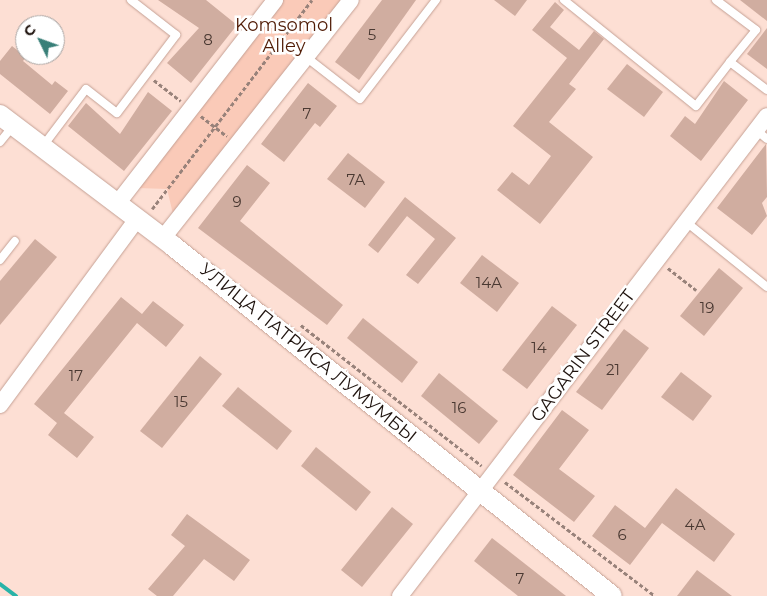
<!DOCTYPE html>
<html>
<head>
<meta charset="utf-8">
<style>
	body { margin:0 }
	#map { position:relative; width:767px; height:596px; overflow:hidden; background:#fddfd4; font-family:Montserrat,sans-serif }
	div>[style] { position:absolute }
	.green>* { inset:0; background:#facab8 }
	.stream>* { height:4px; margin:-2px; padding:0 2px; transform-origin:2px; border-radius:2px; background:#28b3a8 }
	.building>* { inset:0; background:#d0ada0 }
	.path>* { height:2.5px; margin-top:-1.25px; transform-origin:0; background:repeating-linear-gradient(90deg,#98827a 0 4px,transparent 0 6.5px) }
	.roads { filter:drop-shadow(0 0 1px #c5a195) drop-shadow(0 0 1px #c5a195) }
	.service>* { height:8px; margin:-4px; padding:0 4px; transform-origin:4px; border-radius:4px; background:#fff }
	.minor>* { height:16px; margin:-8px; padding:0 8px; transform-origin:8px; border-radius:8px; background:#fff }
	.tertiary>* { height:20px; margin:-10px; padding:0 10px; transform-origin:10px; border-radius:10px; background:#fff }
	span { translate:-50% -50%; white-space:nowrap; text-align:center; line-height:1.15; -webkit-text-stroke:5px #fff; paint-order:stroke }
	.number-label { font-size:15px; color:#4a3932 }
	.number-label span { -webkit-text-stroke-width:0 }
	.park-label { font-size:18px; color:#501b05 }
	.street-label { font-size:18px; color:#1e120d }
	.north { position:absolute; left:15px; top:15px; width:50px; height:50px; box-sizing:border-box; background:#fff; border:1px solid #a5a09e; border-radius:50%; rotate:312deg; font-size:14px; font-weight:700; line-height:20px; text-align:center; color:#1e120d }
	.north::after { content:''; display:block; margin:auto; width:18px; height:22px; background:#387f78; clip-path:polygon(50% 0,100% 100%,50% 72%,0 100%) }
</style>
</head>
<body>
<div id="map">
	<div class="green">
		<i style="clip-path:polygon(283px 0,342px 0,173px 214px,167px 189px,138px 188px)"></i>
	</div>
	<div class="stream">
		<i style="left:0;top:584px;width:20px;rotate:37deg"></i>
	</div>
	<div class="building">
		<i style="clip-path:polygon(158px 0,206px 0,237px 25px,191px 83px,167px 63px,199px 28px)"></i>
		<i style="clip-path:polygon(382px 0,416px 0,359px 80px,335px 62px)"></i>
		<i style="clip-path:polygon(494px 0,527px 0,515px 16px)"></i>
		<i style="clip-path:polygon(740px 0,767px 0,767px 21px)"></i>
		<i style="clip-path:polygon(555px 2px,564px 10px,550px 27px,579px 50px,594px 31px,604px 39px,569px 84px,576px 89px,549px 122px,593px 157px,540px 224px,497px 190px,512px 172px,529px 185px,551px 156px,513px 126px,567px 58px,532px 30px)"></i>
		<i style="clip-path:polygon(767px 28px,767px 69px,747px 54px)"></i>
		<i style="clip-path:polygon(12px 46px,26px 57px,23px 61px,52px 85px,55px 81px,68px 91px,50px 114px,0 74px,0 61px)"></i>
		<i style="clip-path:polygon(627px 64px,663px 92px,644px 117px,607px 89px)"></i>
		<i style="clip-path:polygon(724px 81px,748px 100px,701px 161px,670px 136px,685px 116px,695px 124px)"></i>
		<i style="clip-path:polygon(308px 83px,337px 106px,320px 127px,315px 123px,284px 162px,261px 144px)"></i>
		<i style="clip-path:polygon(148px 92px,172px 111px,124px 171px,68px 126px,86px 103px,120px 134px)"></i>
		<i style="clip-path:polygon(766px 144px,767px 197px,762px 203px,767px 216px,752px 235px,717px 208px)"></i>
		<i style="clip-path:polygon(348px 153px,385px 182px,365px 208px,327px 179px)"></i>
		<i style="clip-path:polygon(247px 165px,270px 183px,240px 221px,343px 305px,327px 325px,198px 228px)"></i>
		<i style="clip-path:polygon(405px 197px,456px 238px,418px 284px,406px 275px,435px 239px,407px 216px,378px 253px,368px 245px)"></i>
		<i style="clip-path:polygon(35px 239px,57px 257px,0 325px,0 281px)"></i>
		<i style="clip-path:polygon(482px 255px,519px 283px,497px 312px,460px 283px)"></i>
		<i style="clip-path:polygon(719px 268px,743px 288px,704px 336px,680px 316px)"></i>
		<i style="clip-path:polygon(121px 297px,142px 314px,153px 301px,184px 325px,166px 347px,137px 323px,64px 413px,94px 437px,77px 458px,48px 435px,57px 423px,34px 404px)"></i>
		<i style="clip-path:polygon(552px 306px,577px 325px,527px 389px,502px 370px)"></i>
		<i style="clip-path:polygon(363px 318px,418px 362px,402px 383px,347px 338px)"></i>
		<i style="clip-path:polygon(624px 329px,649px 348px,602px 410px,576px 392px)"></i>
		<i style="clip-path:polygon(200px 356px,222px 374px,162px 448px,140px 431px)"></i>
		<i style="clip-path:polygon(681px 372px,712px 396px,693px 421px,661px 397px)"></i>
		<i style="clip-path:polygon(439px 373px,498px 421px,479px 444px,421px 396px)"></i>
		<i style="clip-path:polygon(238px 387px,292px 431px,277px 450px,222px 406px)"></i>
		<i style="clip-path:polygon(562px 410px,589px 430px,559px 469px,595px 496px,574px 522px,513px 475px)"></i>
		<i style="clip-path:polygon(316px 447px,371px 492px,356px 511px,301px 466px)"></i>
		<i style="clip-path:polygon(676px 488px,735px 534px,714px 562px,662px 523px,630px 565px,592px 536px,615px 505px,645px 528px)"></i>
		<i style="clip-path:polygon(392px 507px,413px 524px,362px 587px,341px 570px)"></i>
		<i style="clip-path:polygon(187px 514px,250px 560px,234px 581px,204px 559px,173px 596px,157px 596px,148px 589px,185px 546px,171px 535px)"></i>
		<i style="clip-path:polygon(492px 538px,566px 596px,518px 596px,474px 561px)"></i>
		<i style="clip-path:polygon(697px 570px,732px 596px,677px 596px)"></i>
	</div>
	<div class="path">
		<i style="left:154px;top:80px;width:34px;rotate:38deg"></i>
		<i style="left:201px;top:116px;width:33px;rotate:38deg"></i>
		<i style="left:152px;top:209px;width:263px;rotate:-52.6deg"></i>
		<i style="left:668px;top:268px;width:36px;rotate:38deg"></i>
		<i style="left:301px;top:325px;width:229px;rotate:37.9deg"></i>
		<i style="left:505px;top:482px;width:188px;rotate:37.2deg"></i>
	</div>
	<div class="roads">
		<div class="service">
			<i style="left:564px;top:0;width:169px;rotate:38.8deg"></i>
			<i style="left:696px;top:106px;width:56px;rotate:-52.3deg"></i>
			<i style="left:730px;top:62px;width:46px;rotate:37.1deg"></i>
			<i style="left:716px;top:0;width:50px;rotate:36.9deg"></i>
			<i style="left:756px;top:30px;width:41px;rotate:129.1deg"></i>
			<i style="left:306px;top:57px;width:68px;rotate:37.9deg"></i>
			<i style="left:360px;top:99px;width:125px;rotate:-52.5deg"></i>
			<i style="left:756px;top:130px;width:14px;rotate:39deg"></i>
			<i style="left:0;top:142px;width:21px;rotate:-51deg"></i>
			<i style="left:43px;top:146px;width:71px;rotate:-53deg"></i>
			<i style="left:86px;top:89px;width:39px;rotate:38deg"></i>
			<i style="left:117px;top:113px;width:98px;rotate:-52.9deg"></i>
			<i style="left:176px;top:35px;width:57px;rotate:-142.1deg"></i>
			<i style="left:685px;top:221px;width:105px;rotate:38.8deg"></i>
			<i style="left:0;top:260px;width:24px;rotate:-52deg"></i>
		</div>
		<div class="minor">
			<i style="left:117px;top:204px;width:258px;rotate:-52.2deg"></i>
			<i style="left:163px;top:238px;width:303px;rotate:-51.7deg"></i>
			<i style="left:0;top:405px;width:231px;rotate:-53.6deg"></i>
			<i style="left:400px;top:596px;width:604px;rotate:-52.6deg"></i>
		</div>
		<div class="tertiary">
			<i style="left:0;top:115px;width:217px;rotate:37.1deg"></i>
			<i style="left:173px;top:246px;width:561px;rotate:38.56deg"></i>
		</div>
	</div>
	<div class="number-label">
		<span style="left:372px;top:35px">5</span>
		<span style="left:208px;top:40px">8</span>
		<span style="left:307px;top:114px">7</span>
		<span style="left:356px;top:180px">7А</span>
		<span style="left:237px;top:202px">9</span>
		<span style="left:489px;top:283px">14А</span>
		<span style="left:707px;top:308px">19</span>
		<span style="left:539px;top:348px">14</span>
		<span style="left:613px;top:370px">21</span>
		<span style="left:76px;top:376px">17</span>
		<span style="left:181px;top:402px">15</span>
		<span style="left:459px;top:408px">16</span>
		<span style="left:695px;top:525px">4А</span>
		<span style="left:622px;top:535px">6</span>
		<span style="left:520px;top:579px">7</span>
	</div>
	<div class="park-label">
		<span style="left:284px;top:36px">Komsomol<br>Alley</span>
	</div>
	<div class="street-label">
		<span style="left:308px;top:353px;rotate:39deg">УЛИЦА ПАТРИСА ЛУМУМБЫ</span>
		<span style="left:583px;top:356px;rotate:-53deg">GAGARIN STREET</span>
	</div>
	<div class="north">С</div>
</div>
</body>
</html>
